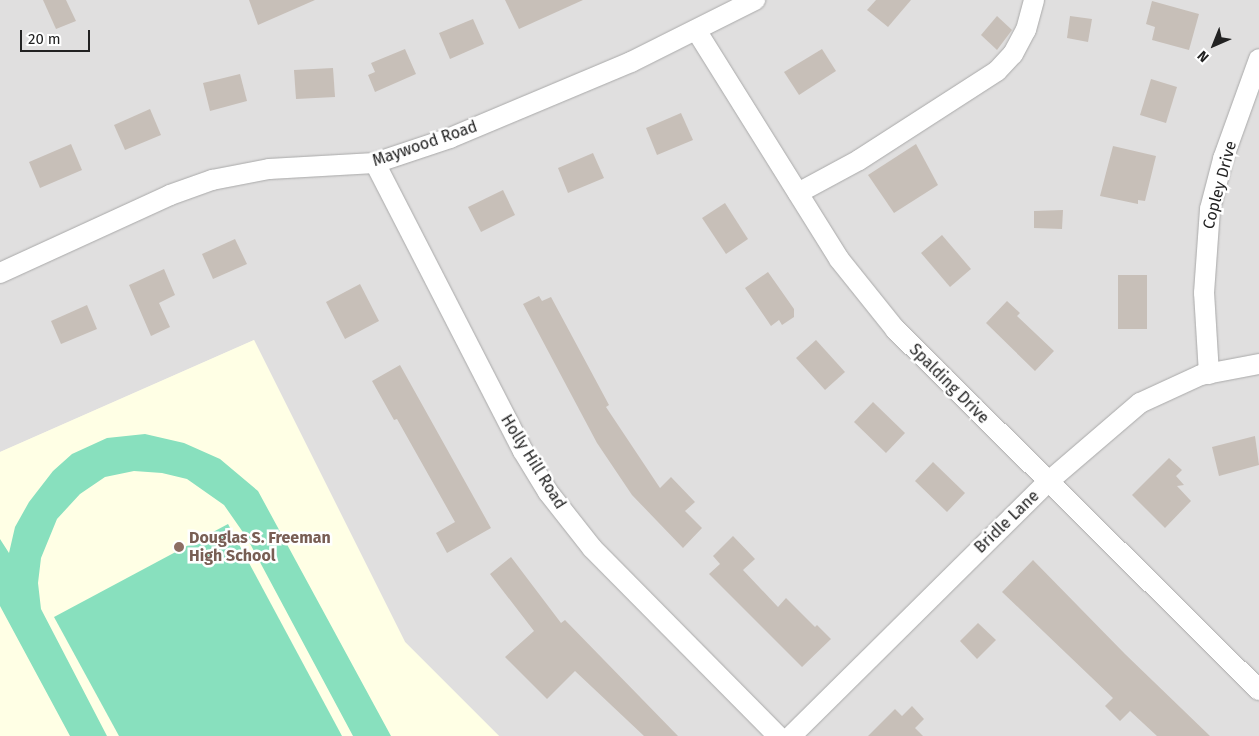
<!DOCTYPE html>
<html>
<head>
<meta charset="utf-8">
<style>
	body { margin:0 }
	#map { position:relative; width:1259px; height:736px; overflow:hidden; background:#f2efe9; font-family:"Fira Sans",sans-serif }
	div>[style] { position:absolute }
	.residential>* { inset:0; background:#e0dfdf }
	.education>* { inset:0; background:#ffffe5 }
	.pitch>* { inset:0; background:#88e0be }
	.building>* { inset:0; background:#c7bfb8 }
	.roads { filter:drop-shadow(0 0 1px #a9a9a9) drop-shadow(0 0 1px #a9a9a9) }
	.minor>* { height:20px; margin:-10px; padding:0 10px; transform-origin:10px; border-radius:10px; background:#fff }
	.dots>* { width:14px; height:14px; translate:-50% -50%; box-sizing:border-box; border:2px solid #fff; border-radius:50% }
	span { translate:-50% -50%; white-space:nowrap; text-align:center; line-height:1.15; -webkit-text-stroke:5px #fff; paint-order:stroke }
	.street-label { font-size:16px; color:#222 }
	.education-label { font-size:16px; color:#785e54; font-weight:700 }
	.left { translate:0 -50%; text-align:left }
	.north { position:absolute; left:1189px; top:20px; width:50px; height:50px; -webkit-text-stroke:4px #fff; paint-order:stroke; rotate:224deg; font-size:14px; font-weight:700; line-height:20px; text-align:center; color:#222 }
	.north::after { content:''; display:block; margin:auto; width:18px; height:22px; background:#222; clip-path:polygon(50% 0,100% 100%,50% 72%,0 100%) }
	.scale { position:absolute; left:20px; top:30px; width:70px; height:22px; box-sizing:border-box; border:2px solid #222; border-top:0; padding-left:6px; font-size:15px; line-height:18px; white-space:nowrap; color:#222; -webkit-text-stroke:4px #fff; paint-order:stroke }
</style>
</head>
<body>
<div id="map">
	<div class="residential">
		<i style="clip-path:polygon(0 0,1259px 0,1259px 736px,499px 736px,405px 642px,254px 340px,0 452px)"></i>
	</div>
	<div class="education">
		<i style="clip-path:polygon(254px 340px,405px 642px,499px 736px,0 736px,0 452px)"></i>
	</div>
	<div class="pitch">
		<i style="clip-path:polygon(145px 434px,184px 443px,220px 459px,258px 491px,391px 736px,353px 736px,247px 538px,224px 505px,187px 479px,162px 473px,134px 471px,105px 477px,80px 494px,57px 519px,41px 558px,38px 583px,41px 609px,107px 736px,70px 736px,0 606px,0 539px,9px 553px,15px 527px,29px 502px,53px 471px,72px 454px,107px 438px)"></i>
		<i style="clip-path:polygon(228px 524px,342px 736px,119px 736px,54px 617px)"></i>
	</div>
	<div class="building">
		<i style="clip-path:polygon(43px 0,66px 0,76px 21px,56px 29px)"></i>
		<i style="clip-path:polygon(249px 0,315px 0,258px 25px)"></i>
		<i style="clip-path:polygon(505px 0,583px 0,519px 29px)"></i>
		<i style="clip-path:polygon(876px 0,911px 0,888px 27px,867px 10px)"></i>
		<i style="clip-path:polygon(1152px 1px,1199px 14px,1189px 50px,1152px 40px,1155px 27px,1146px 24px)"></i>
		<i style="clip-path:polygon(997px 16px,1012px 30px,997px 50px,981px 35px)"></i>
		<i style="clip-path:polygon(1070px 16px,1092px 19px,1088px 42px,1067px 38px)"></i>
		<i style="clip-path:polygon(473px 19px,484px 44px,450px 59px,439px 33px)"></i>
		<i style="clip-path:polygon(405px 49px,416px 74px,375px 92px,368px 75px,375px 72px,371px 63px)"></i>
		<i style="clip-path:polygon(822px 49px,836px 71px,799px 95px,784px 72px)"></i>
		<i style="clip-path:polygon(333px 68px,335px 97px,296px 99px,294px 70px)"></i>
		<i style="clip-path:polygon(240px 74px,247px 101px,210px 111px,203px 83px)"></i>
		<i style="clip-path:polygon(1151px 79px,1177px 87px,1166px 123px,1140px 115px)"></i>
		<i style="clip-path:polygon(150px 109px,161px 135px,125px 150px,114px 125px)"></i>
		<i style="clip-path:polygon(681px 113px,693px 140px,657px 155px,646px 128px)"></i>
		<i style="clip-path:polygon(71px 144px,82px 170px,40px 188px,29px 162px)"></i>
		<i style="clip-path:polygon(916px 144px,938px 185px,894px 213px,868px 175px)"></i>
		<i style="clip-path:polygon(1113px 146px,1156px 156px,1145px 201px,1138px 200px,1138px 204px,1100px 196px)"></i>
		<i style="clip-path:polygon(593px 153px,604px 178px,568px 193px,558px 168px)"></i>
		<i style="clip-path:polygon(503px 190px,515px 215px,481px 232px,468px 207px)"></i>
		<i style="clip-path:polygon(725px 203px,748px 239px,726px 254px,702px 218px)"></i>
		<i style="clip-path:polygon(1063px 210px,1062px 229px,1034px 228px,1034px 211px)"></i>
		<i style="clip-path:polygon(942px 235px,971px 269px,950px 287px,921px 253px)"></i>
		<i style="clip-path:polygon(235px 239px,247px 264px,213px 279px,202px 254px)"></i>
		<i style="clip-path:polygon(164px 269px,175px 295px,159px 303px,170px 327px,151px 336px,129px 285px)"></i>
		<i style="clip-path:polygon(768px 272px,794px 309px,794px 317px,782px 325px,779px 320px,771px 326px,745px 288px)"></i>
		<i style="clip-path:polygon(1118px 275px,1147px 275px,1147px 329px,1118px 329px)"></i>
		<i style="clip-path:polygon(360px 284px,379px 321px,345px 339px,326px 302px)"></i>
		<i style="clip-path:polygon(539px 296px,542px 301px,551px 297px,609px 405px,606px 407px,660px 488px,671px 477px,695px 502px,685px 511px,702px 528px,683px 548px,632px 495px,597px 443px,523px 304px)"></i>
		<i style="clip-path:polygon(1007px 301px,1020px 313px,1017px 316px,1054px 351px,1035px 371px,986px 323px)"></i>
		<i style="clip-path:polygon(87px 305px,97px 329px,61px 344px,51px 321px)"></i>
		<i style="clip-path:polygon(816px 340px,845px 372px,825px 390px,796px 358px)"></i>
		<i style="clip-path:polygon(400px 365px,491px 528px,447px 553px,436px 533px,455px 522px,397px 419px,394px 420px,372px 381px)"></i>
		<i style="clip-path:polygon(873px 402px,905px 433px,886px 453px,854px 422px)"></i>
		<i style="clip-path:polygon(1255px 436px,1259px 465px,1219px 476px,1212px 447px)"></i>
		<i style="clip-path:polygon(1169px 458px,1182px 470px,1176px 476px,1184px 485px,1177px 486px,1191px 501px,1165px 528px,1132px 495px)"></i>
		<i style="clip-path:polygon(933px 462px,965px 493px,947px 512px,915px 481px)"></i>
		<i style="clip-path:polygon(733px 536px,755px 559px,743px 570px,778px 607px,786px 598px,815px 627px,817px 625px,831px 639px,802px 667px,709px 574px,720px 564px,713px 556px)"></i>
		<i style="clip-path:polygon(511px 557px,561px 623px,565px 620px,678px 736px,644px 736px,575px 671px,547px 699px,505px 657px,534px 631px,490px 574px)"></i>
		<i style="clip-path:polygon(1033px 560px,1125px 654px,1210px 736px,1157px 736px,1130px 711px,1120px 721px,1105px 706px,1113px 698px,1002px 592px)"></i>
		<i style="clip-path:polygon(978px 623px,996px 640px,977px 659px,960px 641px)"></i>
		<i style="clip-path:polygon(912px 706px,924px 719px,915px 728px,923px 736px,868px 736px,895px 709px,902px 716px)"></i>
	</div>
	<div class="roads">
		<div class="minor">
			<i style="left:696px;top:30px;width:270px;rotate:58deg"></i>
			<i style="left:839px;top:259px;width:90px;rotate:51.3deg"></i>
			<i style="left:895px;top:329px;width:513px;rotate:44.76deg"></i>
			<i style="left:375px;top:163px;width:324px;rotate:62.8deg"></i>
			<i style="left:523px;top:451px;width:48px;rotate:58.6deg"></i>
			<i style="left:548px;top:492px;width:71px;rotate:51.8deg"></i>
			<i style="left:592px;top:548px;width:264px;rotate:45.3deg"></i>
			<i style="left:798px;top:193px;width:69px;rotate:-28.4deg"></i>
			<i style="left:859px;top:160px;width:164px;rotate:-32.8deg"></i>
			<i style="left:997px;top:71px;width:23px;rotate:-47deg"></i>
			<i style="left:1013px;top:54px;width:27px;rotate:-62deg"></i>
			<i style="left:1026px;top:30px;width:31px;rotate:-75deg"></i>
			<i style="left:0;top:273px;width:187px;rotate:-24.6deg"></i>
			<i style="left:170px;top:195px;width:45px;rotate:-19.7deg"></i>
			<i style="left:212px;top:180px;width:58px;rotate:-10.9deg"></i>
			<i style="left:269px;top:169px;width:106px;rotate:-3.2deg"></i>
			<i style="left:375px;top:163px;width:79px;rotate:-18.4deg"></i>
			<i style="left:450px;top:138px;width:196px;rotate:-22.8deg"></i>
			<i style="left:631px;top:62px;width:139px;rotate:-26.6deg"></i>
			<i style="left:1209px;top:374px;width:81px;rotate:-93.5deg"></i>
			<i style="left:1204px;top:293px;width:84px;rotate:-85.9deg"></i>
			<i style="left:1210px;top:209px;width:52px;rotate:-75.4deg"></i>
			<i style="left:1223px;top:159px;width:106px;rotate:-70.2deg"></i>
			<i style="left:791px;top:736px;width:363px;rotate:-44.7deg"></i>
			<i style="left:1049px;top:481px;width:120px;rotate:-40.6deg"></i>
			<i style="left:1140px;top:403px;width:67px;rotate:-24.7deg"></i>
			<i style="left:1201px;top:375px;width:59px;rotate:-10.7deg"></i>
		</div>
	</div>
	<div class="dots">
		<i style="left:179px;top:547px;background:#8d6e63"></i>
	</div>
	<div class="street-label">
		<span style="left:425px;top:144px;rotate:-19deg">Maywood Road</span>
		<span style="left:1220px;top:185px;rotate:-75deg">Copley Drive</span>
		<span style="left:949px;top:384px;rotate:45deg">Spalding Drive</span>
		<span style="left:533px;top:462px;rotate:58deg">Holly Hill Road</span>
		<span style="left:1007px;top:522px;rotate:-44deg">Bridle Lane</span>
	</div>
	<div class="education-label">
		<span class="left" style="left:189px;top:547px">Douglas S. Freeman<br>High School</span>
	</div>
	<div class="north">N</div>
	<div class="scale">20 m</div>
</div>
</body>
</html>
